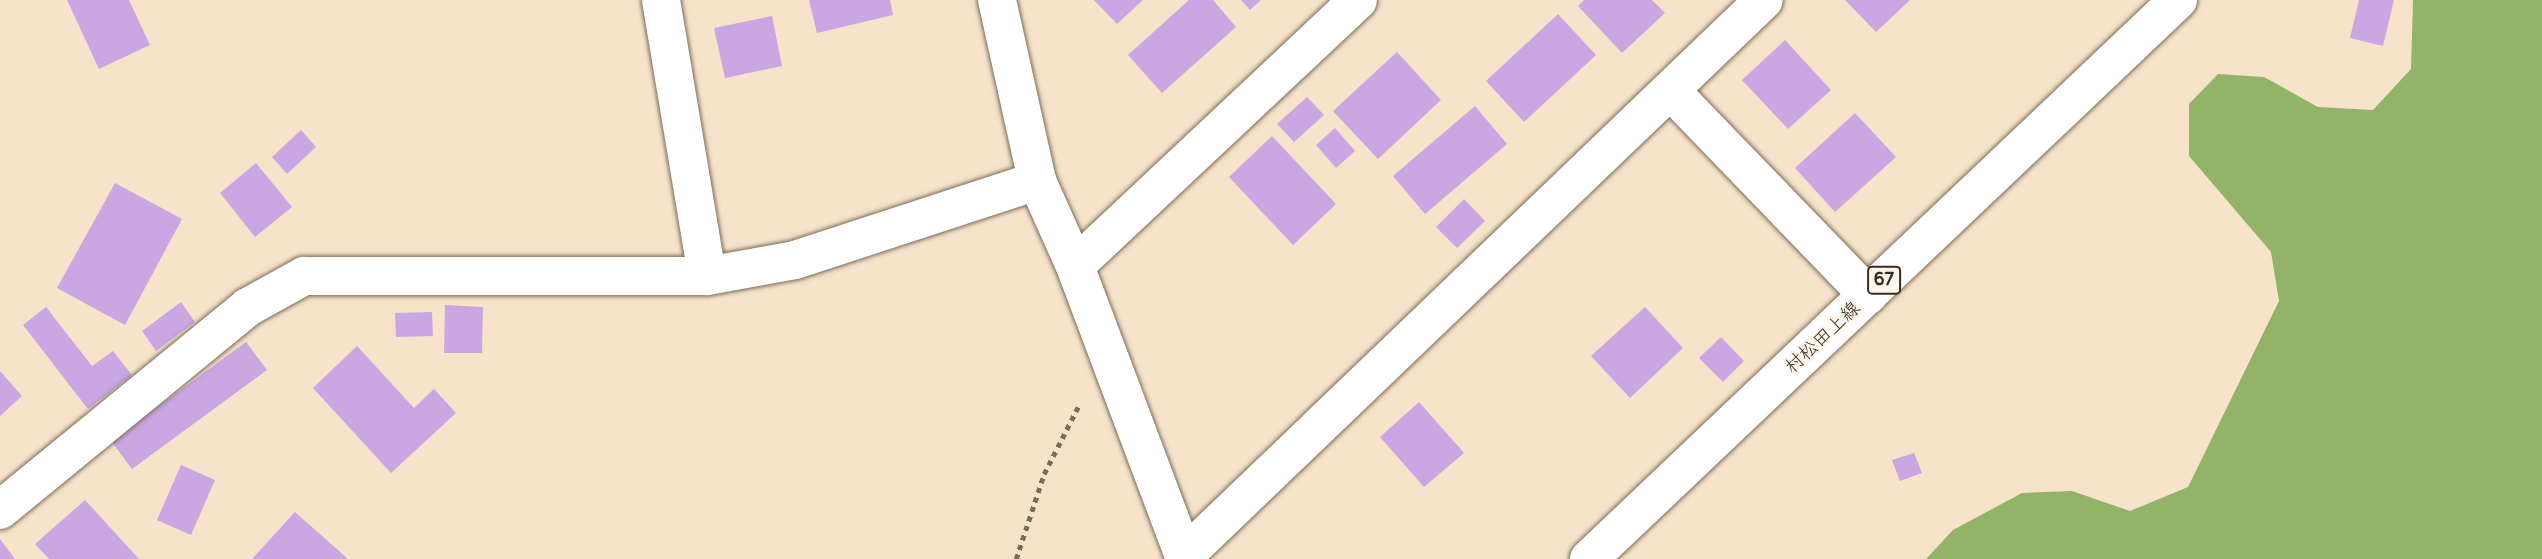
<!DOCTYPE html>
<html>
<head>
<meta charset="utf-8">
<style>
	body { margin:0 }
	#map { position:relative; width:2542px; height:559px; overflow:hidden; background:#f6e3ca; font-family:Pangolin,"Klee One",sans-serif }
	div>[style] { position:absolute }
	.forest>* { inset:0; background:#92b468 }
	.building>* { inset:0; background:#caa6e2 }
	.path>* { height:4.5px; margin-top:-2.25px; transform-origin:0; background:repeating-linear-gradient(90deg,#7c6b5a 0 5px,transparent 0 10px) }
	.roads { filter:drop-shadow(0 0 2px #7c6b5a) drop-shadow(0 0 2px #7c6b5a) }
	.minor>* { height:38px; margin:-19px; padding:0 19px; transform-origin:19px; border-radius:19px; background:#fff }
	.major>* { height:38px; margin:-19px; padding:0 19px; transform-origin:19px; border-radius:19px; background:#fff }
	span { translate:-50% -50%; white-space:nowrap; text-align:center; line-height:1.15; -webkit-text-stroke:5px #fbf7ec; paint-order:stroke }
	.shield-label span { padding:2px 5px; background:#fbf7ec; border:2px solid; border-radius:5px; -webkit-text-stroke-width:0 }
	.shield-label { font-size:18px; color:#3b2a1e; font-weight:700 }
	.street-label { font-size:19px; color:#3b2a1e }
</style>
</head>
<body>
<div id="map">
	<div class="forest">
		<i style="clip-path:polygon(2413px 0,2542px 0,2542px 559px,1926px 559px,1953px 530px,2022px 493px,2072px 491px,2130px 511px,2188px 487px,2279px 301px,2271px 252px,2189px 156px,2189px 104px,2218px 74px,2264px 77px,2318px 107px,2373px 110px,2411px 69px)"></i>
	</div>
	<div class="building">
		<i style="clip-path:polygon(67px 0,129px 0,150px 45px,99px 69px)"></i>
		<i style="clip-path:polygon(809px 0,890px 0,893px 15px,817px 33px)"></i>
		<i style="clip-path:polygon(1094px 0,1143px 0,1117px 24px)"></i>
		<i style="clip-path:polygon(1189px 0,1213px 0,1236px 27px,1162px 93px,1128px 55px)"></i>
		<i style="clip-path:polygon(1241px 0,1261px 0,1250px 10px)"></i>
		<i style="clip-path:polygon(1584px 0,1652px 0,1665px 13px,1622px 53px,1578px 6px)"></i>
		<i style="clip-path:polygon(1845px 0,1910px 0,1876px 32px)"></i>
		<i style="clip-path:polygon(2359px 0,2394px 0,2383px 46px,2350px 38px)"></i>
		<i style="clip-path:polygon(1558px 14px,1596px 55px,1524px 122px,1486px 81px)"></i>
		<i style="clip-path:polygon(772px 16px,782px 66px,725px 78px,714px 28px)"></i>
		<i style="clip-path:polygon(1785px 40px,1831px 90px,1788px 129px,1742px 80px)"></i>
		<i style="clip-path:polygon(1397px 52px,1441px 100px,1378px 159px,1333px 111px)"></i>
		<i style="clip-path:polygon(1307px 97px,1324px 115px,1294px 142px,1277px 124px)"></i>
		<i style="clip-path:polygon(1475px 106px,1507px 144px,1425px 214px,1393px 176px)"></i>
		<i style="clip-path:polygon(1855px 113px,1896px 157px,1835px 212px,1795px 168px)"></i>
		<i style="clip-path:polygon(1335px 128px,1355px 151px,1336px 168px,1316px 145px)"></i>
		<i style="clip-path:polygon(301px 130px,316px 147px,287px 174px,272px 157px)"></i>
		<i style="clip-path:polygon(1272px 136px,1336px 204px,1293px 245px,1229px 177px)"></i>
		<i style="clip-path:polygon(256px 163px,292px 207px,255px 237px,220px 193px)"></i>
		<i style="clip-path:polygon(115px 183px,182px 219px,125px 325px,57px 288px)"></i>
		<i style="clip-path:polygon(1464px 199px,1485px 221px,1457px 248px,1436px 227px)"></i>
		<i style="clip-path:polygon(181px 302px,195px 322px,156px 351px,142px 331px)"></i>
		<i style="clip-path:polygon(445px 305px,483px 307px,482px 353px,444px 353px)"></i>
		<i style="clip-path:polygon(46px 307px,92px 366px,113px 351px,132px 375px,88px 409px,23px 325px)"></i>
		<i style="clip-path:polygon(1645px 307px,1683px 348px,1630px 398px,1591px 356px)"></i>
		<i style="clip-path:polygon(432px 312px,433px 336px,396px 337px,395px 313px)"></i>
		<i style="clip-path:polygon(1721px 337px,1744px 361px,1723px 382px,1699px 358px)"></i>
		<i style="clip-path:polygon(246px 342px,267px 370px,132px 469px,111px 441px)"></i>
		<i style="clip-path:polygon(357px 346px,414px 408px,434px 389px,456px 413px,391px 473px,313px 388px)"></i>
		<i style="clip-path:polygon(0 371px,22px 396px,0 416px)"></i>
		<i style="clip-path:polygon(1419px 402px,1464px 453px,1424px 487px,1380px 437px)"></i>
		<i style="clip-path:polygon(1914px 453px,1922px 473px,1900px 481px,1892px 460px)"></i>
		<i style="clip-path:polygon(181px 465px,215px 480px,191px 535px,157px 520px)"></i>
		<i style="clip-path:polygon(85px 500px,139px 559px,49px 559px,35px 544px)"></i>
		<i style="clip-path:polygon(295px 512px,348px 559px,252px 559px)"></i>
		<i style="clip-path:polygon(0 539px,15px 559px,0 559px)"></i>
	</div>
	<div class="path">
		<i style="left:1016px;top:559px;width:89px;rotate:-71.8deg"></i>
		<i style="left:1044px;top:474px;width:77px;rotate:-63.1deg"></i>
	</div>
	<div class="roads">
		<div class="minor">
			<i style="left:661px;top:0;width:280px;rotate:80.5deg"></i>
			<i style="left:997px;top:0;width:185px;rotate:77.5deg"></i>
			<i style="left:1037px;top:181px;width:93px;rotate:65.9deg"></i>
			<i style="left:1075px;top:266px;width:313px;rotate:69.4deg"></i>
			<i style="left:1670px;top:90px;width:285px;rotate:46deg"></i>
			<i style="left:1075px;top:266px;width:388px;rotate:-43.2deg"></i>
			<i style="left:0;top:510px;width:320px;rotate:-39.3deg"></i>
			<i style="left:248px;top:307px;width:64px;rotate:-29deg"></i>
			<i style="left:304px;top:276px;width:403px"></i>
			<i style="left:707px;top:276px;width:89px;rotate:-10.3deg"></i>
			<i style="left:795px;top:260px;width:255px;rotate:-18.1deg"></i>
			<i style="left:1184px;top:556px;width:803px;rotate:-43.79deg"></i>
		</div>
		<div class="major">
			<i style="left:1589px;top:559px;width:812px;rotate:-43.5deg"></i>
		</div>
	</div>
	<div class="shield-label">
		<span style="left:1884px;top:280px">67</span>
	</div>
	<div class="street-label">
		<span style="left:1823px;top:338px;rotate:-43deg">村松田上線</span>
	</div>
</div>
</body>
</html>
